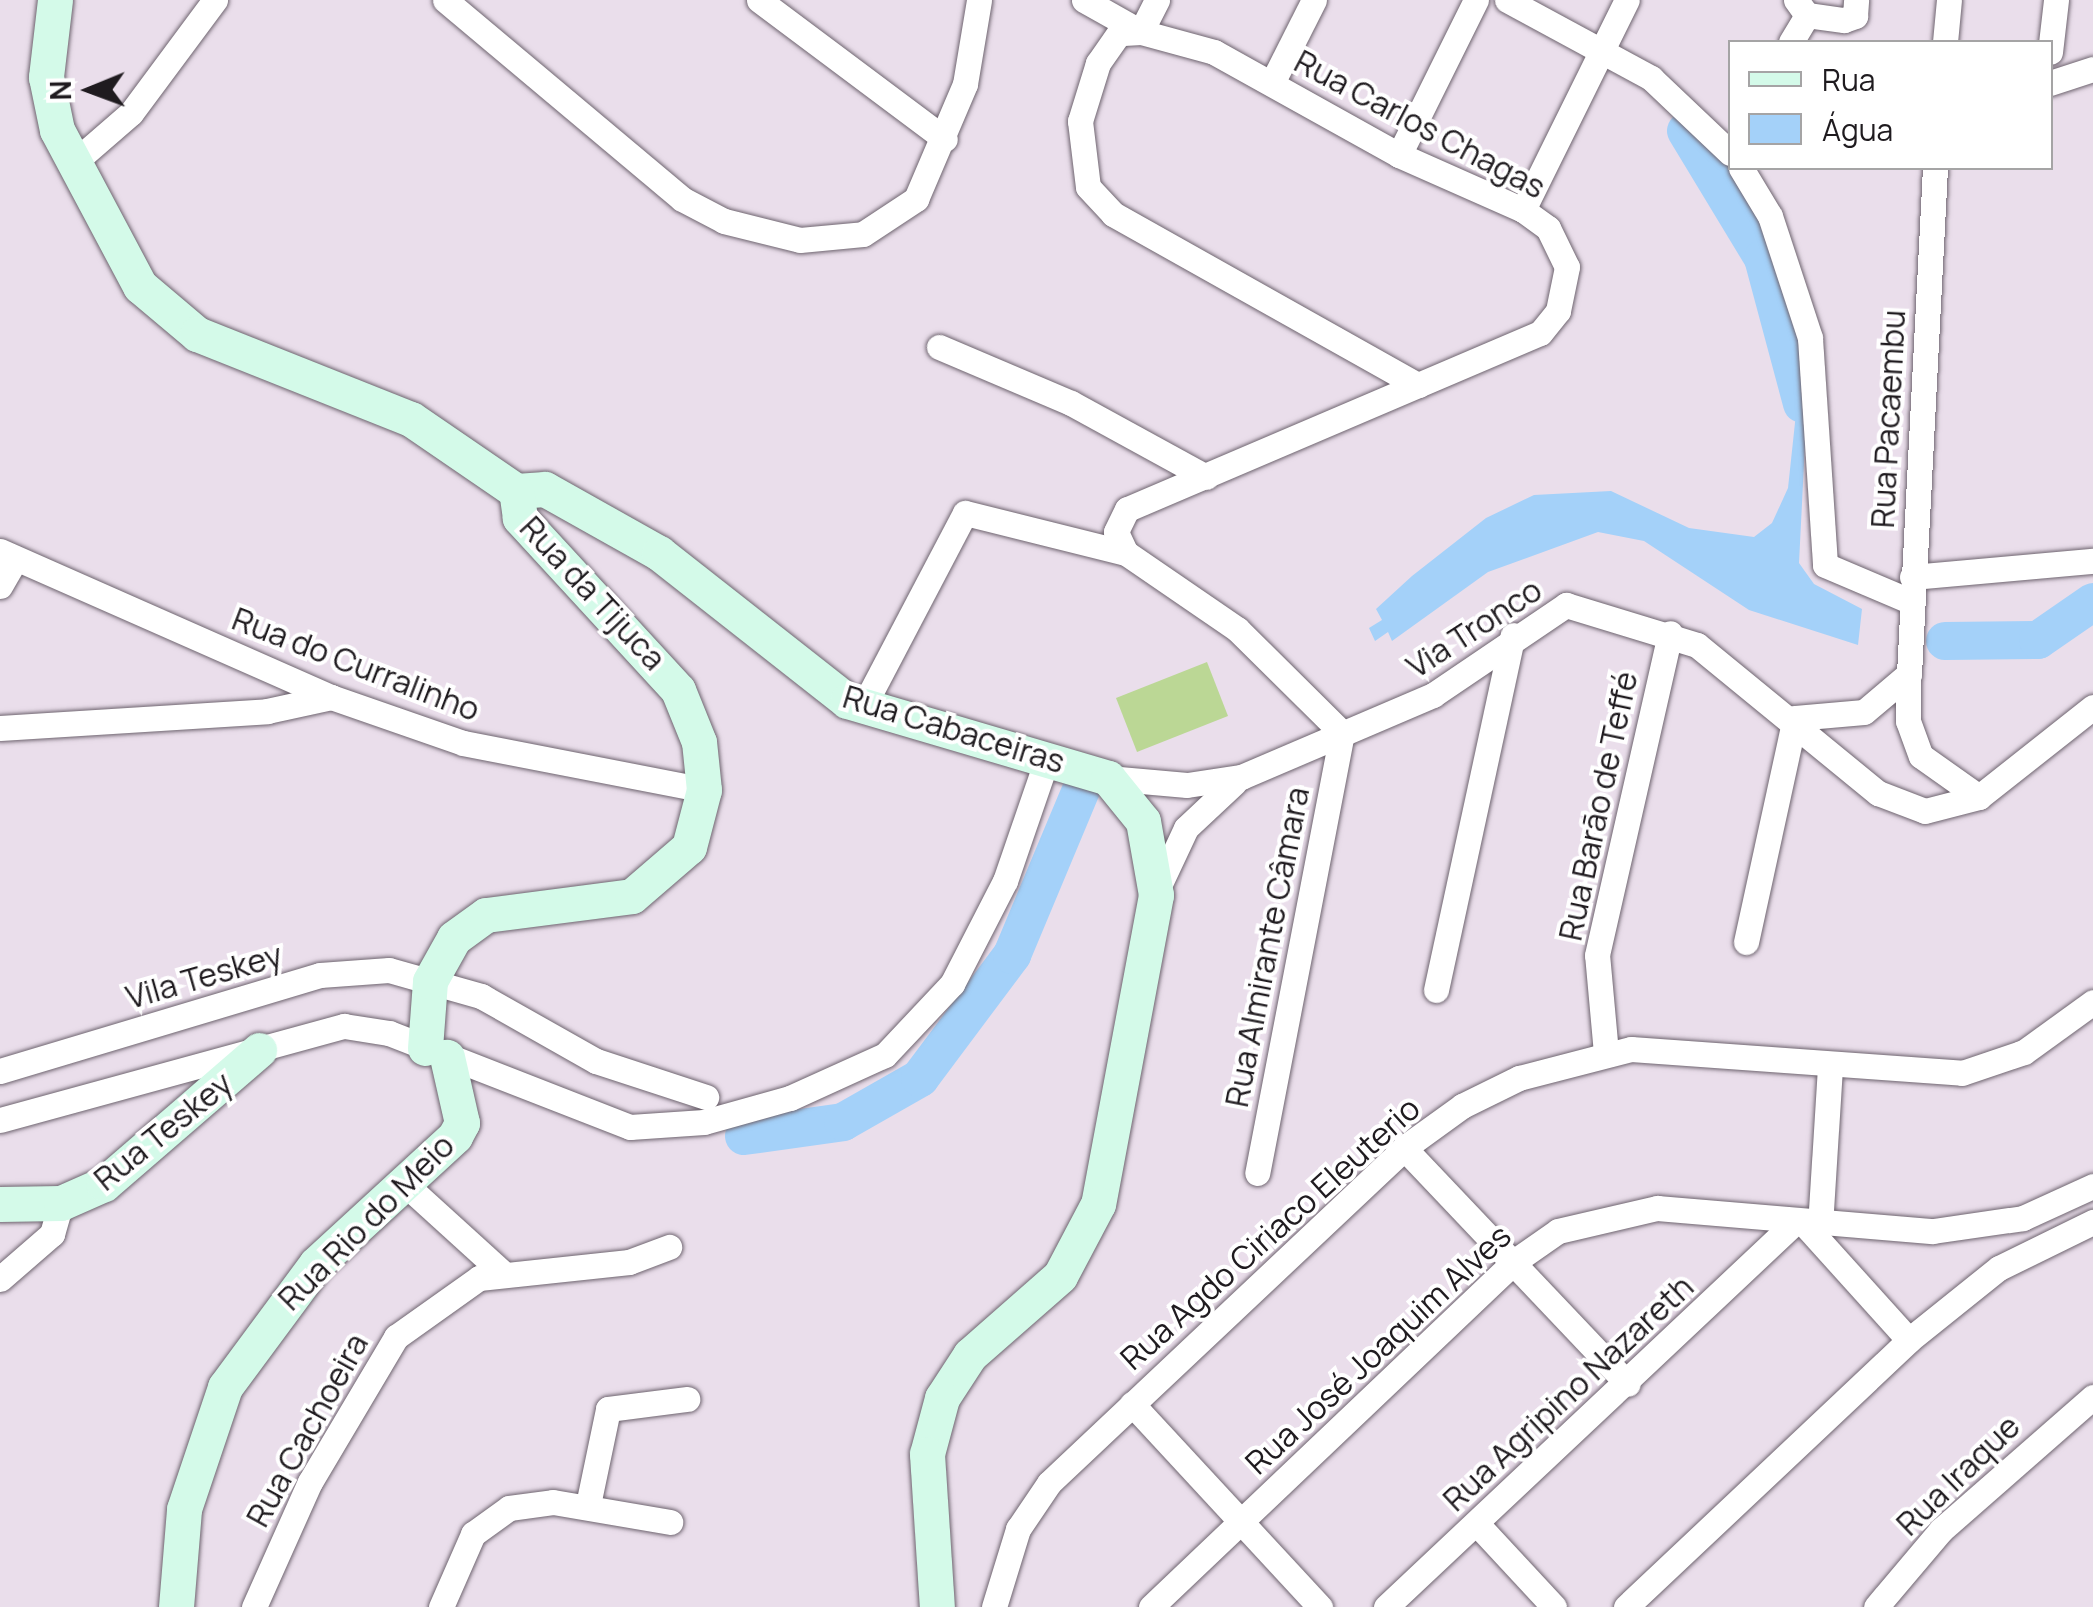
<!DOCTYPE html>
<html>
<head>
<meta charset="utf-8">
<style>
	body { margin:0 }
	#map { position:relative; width:2093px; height:1607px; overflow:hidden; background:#eadeeb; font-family:Manrope,sans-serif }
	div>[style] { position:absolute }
	.green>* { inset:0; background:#bbd795 }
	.water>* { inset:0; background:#a4d1f9 }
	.river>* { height:38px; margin:-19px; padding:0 19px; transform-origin:19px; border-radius:19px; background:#a4d1f9 }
	.roads { filter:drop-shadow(0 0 2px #6e646f) drop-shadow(0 0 2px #6e646f) }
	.minor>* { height:25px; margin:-12.5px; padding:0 12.5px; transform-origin:12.5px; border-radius:12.5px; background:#fff }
	.secondary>* { height:35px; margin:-17.5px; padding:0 17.5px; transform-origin:17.5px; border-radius:17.5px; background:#d4fae9 }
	span { translate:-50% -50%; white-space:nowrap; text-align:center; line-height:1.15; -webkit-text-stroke:8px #fff; paint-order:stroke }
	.street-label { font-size:32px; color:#1f1b1f }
	.legend { position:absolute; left:1728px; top:40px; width:325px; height:130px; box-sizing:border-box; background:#fff; border:2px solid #a5a4a5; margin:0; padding:12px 18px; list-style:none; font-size:30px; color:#1f1b1f }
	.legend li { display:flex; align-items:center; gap:20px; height:50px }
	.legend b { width:50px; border:2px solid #a5a4a5 }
	.north { position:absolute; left:40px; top:40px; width:100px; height:100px; -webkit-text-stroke:8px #fff; paint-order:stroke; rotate:269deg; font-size:28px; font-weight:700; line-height:40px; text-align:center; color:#1f1b1f }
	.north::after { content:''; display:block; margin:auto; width:35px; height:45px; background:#1f1b1f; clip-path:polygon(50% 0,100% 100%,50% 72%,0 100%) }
</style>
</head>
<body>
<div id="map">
	<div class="green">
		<i style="clip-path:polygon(1207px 662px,1228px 716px,1137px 752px,1116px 698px)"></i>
	</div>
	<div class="water">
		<i style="clip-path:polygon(1797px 404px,1807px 404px,1799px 563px,1814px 584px,1862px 609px,1858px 645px,1749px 610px,1644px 541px,1598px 532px,1488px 572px,1392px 641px,1388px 632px,1375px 641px,1369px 628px,1382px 620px,1376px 609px,1412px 576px,1486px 518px,1534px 495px,1611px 491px,1689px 528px,1754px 537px,1772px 523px,1788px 488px)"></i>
	</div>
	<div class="river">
		<i style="left:1686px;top:131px;width:149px;rotate:58.8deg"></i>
		<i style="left:1763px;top:258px;width:151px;rotate:75deg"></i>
		<i style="left:1945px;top:641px;width:93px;rotate:-0.6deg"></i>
		<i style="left:2038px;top:640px;width:67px;rotate:-34.6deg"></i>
		<i style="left:744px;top:1136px;width:100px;rotate:-8deg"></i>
		<i style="left:843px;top:1122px;width:89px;rotate:-29.7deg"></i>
		<i style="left:920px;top:1078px;width:154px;rotate:-53.2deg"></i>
		<i style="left:1012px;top:955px;width:184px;rotate:-67.3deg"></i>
	</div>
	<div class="roads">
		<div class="minor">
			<i style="left:445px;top:0;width:309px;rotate:40deg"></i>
			<i style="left:682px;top:199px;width:47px;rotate:27.6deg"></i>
			<i style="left:724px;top:221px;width:78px;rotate:14deg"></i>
			<i style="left:800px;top:240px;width:63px;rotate:-5.4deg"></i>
			<i style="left:863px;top:234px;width:64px;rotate:-33.4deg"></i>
			<i style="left:916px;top:199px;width:125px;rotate:-66.9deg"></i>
			<i style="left:965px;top:84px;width:85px;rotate:-80.5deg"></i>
			<i style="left:759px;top:0;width:232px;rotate:36.8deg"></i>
			<i style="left:1084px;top:0;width:65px;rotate:29.3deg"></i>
			<i style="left:1141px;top:32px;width:76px;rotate:15.3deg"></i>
			<i style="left:1214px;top:52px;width:212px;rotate:29.1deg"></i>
			<i style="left:1399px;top:155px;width:136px;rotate:23.9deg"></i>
			<i style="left:1523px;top:210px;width:31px;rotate:36deg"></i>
			<i style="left:1548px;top:228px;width:43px;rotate:64deg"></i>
			<i style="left:1567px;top:267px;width:45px;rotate:101.6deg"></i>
			<i style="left:1558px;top:311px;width:28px;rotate:129deg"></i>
			<i style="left:1540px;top:333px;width:449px;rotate:156.9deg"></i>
			<i style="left:1127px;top:509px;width:25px;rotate:116deg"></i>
			<i style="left:1116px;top:532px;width:23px;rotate:65deg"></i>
			<i style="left:1157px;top:0;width:36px;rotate:117deg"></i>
			<i style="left:1141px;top:32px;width:22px;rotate:177deg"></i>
			<i style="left:1119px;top:33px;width:37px;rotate:125deg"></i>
			<i style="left:1098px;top:63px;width:61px;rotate:107.2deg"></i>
			<i style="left:1080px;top:121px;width:66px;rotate:83.1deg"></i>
			<i style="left:1088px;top:187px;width:37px;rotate:47deg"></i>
			<i style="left:1113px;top:214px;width:350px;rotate:29.3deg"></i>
			<i style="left:1507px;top:0;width:164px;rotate:28.4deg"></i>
			<i style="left:1651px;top:78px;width:109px;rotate:43.5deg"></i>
			<i style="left:1796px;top:0;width:19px;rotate:54deg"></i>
			<i style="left:1807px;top:15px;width:37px;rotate:8deg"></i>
			<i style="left:1844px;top:20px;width:12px;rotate:-20deg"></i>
			<i style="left:1855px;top:16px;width:16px;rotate:-86deg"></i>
			<i style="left:1791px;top:42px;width:31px;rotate:-59deg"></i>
			<i style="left:1945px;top:42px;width:42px;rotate:-84.6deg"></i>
			<i style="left:2050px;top:52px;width:52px;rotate:-83.4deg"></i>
			<i style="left:1272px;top:83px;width:93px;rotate:-63.2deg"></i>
			<i style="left:2050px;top:83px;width:45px;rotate:-18deg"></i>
			<i style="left:1399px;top:155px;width:173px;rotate:-63.6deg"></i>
			<i style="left:71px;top:165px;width:79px;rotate:-40.9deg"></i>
			<i style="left:131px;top:113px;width:141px;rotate:-53.4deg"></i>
			<i style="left:1741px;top:168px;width:56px;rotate:58.9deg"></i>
			<i style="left:1770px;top:216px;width:128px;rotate:71.8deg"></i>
			<i style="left:1810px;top:338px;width:227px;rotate:86.2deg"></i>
			<i style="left:1825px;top:565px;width:92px;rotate:23deg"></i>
			<i style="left:1523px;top:210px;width:234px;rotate:-63.7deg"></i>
			<i style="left:939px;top:347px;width:143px;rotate:23deg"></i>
			<i style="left:1071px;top:403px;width:154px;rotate:28.7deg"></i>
			<i style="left:0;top:551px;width:362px;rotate:23.8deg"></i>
			<i style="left:331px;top:697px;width:140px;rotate:19.2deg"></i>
			<i style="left:463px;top:743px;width:246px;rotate:11deg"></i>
			<i style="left:1912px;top:577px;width:182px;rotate:-5.1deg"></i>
			<i style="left:0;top:586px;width:30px;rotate:-60deg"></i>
			<i style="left:1908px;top:676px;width:45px;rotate:90deg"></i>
			<i style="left:1908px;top:721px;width:37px;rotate:70deg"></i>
			<i style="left:1921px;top:756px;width:71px;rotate:35.3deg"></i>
			<i style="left:863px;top:707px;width:219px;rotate:-62.3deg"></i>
			<i style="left:965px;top:513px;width:166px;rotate:14deg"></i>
			<i style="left:1126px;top:553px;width:135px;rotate:34.4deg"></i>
			<i style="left:1237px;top:629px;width:148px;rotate:44.7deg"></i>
			<i style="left:1342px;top:733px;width:448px;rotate:100.9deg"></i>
			<i style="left:1795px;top:718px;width:69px;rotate:-5deg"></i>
			<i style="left:1864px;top:712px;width:59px;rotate:-40.2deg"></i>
			<i style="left:1909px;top:674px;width:507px;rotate:-87.06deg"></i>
			<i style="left:0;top:728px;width:268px;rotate:-3.6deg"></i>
			<i style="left:267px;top:711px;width:66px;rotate:-12.3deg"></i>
			<i style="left:1108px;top:778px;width:79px;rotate:5.1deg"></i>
			<i style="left:1187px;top:785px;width:55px;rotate:-8.4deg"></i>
			<i style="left:1241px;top:777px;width:209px;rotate:-23.1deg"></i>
			<i style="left:1433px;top:695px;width:161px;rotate:-34.1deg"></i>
			<i style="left:1566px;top:605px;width:137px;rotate:17deg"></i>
			<i style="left:1697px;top:645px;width:234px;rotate:39.3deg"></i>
			<i style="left:1878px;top:793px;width:50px;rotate:21deg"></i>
			<i style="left:1925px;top:811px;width:56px;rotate:-14.5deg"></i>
			<i style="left:1979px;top:797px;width:145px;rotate:-38.3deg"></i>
			<i style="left:1157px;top:890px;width:68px;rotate:-64.9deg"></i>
			<i style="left:1186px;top:828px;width:66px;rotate:-43.2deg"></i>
			<i style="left:1746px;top:942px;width:229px;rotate:-77.7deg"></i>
			<i style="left:1436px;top:990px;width:363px;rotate:-77.8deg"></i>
			<i style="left:1606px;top:1053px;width:98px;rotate:-95.2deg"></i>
			<i style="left:1597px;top:955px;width:330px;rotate:-77.2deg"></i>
			<i style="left:0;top:1071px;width:334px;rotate:-16.7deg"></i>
			<i style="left:320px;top:975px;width:69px;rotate:-4.1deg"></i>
			<i style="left:389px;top:970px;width:96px;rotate:15.8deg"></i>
			<i style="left:481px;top:996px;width:132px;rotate:29.5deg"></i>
			<i style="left:596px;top:1061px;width:116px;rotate:18.1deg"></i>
			<i style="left:0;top:1120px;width:357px;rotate:-15.3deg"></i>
			<i style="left:344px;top:1026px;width:46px;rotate:8.8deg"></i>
			<i style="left:389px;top:1033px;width:259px;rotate:21.3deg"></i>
			<i style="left:630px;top:1127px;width:74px;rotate:-3.9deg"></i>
			<i style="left:704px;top:1122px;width:89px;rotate:-15.6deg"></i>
			<i style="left:790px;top:1098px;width:104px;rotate:-24.4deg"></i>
			<i style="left:885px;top:1055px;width:98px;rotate:-46.7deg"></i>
			<i style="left:952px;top:984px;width:116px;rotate:-62.8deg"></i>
			<i style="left:1005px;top:881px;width:129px;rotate:-71deg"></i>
			<i style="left:1404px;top:1148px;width:325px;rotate:46.5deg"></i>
			<i style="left:407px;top:1186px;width:131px;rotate:42.2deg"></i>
			<i style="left:1805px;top:1225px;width:155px;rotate:47.9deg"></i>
			<i style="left:1820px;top:1226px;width:161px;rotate:-86.4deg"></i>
			<i style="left:0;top:1279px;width:69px;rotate:-40.9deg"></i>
			<i style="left:52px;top:1234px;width:32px;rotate:-74deg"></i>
			<i style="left:1132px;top:1404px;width:277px;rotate:47.2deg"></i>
			<i style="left:588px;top:1505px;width:98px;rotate:-78.2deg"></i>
			<i style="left:608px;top:1409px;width:80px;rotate:-7.2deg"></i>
			<i style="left:1477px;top:1524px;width:113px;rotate:47.1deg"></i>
			<i style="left:254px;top:1607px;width:137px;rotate:-65.9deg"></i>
			<i style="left:310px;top:1482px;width:169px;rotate:-59.3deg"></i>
			<i style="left:396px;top:1337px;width:102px;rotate:-35.4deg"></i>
			<i style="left:479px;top:1278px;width:151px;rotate:-6.1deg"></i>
			<i style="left:629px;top:1262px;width:43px;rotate:-20.6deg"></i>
			<i style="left:441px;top:1607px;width:80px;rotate:-66.3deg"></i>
			<i style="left:473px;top:1534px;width:44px;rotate:-35.8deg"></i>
			<i style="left:509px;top:1508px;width:44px;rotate:-7.8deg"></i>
			<i style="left:553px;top:1502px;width:119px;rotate:9.7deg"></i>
			<i style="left:994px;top:1607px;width:82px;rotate:-72.9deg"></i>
			<i style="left:1018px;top:1529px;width:55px;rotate:-56deg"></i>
			<i style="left:1049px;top:1483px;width:488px;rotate:-43.3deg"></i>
			<i style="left:1404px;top:1148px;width:72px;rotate:-35.9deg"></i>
			<i style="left:1462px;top:1106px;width:64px;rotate:-26.2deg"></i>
			<i style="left:1519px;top:1078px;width:116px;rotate:-14.5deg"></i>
			<i style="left:1631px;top:1049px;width:332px;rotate:4.1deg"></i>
			<i style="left:1962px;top:1073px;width:65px;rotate:-18.7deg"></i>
			<i style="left:2024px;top:1052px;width:85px;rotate:-35.9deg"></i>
			<i style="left:1151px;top:1607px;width:502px;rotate:-43.55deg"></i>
			<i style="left:1515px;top:1261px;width:52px;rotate:-34.9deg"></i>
			<i style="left:1558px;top:1231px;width:102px;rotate:-13.1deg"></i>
			<i style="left:1657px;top:1208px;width:277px;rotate:4.8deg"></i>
			<i style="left:1933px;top:1231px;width:91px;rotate:-8.2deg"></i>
			<i style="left:2023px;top:1218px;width:77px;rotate:-24.6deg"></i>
			<i style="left:1386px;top:1607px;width:559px;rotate:-43.26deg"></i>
			<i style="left:1626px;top:1607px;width:389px;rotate:-43.3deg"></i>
			<i style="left:1909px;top:1340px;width:115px;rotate:-38.7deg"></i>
			<i style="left:1999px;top:1268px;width:105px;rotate:-26.1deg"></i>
			<i style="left:1876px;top:1607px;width:101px;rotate:-49.8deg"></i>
			<i style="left:1941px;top:1530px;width:202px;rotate:-41.2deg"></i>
		</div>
		<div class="secondary">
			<i style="left:55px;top:0;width:78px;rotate:96.7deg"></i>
			<i style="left:46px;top:77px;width:54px;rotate:78.3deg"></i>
			<i style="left:57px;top:130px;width:177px;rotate:62deg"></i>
			<i style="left:140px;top:286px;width:75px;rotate:40.1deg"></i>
			<i style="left:197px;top:334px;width:230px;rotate:21.7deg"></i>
			<i style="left:411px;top:419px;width:127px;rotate:34.4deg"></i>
			<i style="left:516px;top:491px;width:29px;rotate:-4deg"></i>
			<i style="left:545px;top:489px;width:131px;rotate:29.3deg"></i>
			<i style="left:659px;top:553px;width:239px;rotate:38.2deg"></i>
			<i style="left:847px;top:701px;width:272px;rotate:16.4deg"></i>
			<i style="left:1108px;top:778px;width:55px;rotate:50.9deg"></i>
			<i style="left:1143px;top:821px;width:75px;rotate:80deg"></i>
			<i style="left:1156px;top:895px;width:314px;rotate:100.6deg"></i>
			<i style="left:1098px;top:1204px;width:81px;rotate:117.8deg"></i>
			<i style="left:1060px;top:1276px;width:120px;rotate:138.7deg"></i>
			<i style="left:970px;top:1355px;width:51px;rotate:123.1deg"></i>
			<i style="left:942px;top:1398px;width:58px;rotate:105deg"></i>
			<i style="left:927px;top:1454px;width:153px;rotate:86.3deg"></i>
			<i style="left:425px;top:1048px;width:67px;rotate:-85.7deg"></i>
			<i style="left:430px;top:981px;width:49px;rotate:-60.8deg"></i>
			<i style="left:454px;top:938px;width:39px;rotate:-36deg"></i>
			<i style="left:486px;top:915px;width:147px;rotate:-7.4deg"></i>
			<i style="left:632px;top:896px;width:75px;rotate:-40.7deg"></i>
			<i style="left:689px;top:847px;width:59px;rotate:-75.3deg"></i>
			<i style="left:704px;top:790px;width:48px;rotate:-95.9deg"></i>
			<i style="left:699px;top:742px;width:56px;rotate:-112deg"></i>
			<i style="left:678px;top:690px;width:234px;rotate:-132.6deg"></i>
			<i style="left:520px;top:518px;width:27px;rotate:-98deg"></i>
			<i style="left:0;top:1204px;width:61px;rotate:-0.9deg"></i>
			<i style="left:61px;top:1203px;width:47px;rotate:-23.8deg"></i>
			<i style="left:104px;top:1184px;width:205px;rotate:-40.8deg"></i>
			<i style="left:176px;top:1607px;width:98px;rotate:-85.3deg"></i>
			<i style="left:184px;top:1509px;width:129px;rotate:-71.4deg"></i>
			<i style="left:225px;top:1387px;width:153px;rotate:-53.5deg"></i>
			<i style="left:316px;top:1264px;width:189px;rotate:-42.6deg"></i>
			<i style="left:455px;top:1136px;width:15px;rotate:-62deg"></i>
			<i style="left:462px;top:1123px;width:68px;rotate:-102.8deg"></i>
		</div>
	</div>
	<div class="street-label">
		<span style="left:1420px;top:124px;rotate:28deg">Rua Carlos Chagas</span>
		<span style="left:1888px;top:419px;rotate:-87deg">Rua Pacaembu</span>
		<span style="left:593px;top:593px;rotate:47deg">Rua da Tijuca</span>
		<span style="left:1474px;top:628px;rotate:-33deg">Via Tronco</span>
		<span style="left:356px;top:664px;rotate:21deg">Rua do Curralinho</span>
		<span style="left:954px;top:729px;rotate:17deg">Rua Cabaceiras</span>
		<span style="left:1598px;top:806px;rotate:-78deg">Rua Barão de Teffé</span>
		<span style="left:1267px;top:947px;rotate:-79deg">Rua Almirante Câmara</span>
		<span style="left:204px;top:976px;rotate:-16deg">Vila Teskey</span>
		<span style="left:163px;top:1131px;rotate:-39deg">Rua Teskey</span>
		<span style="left:366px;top:1222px;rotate:-45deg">Rua Rio do Meio</span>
		<span style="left:1270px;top:1233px;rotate:-42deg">Rua Agdo Ciriaco Eleuterio</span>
		<span style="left:1378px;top:1349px;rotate:-43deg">Rua José Joaquim Alves</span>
		<span style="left:1568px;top:1393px;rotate:-43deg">Rua Agripino Nazareth</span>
		<span style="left:307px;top:1430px;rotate:-61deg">Rua Cachoeira</span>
		<span style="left:1958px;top:1475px;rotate:-44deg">Rua Iraque</span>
	</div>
	<ul class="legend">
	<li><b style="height:12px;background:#d4fae9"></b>Rua</li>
	<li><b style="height:28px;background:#a4d1f9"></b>Água</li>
	</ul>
	<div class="north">N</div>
</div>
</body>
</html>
